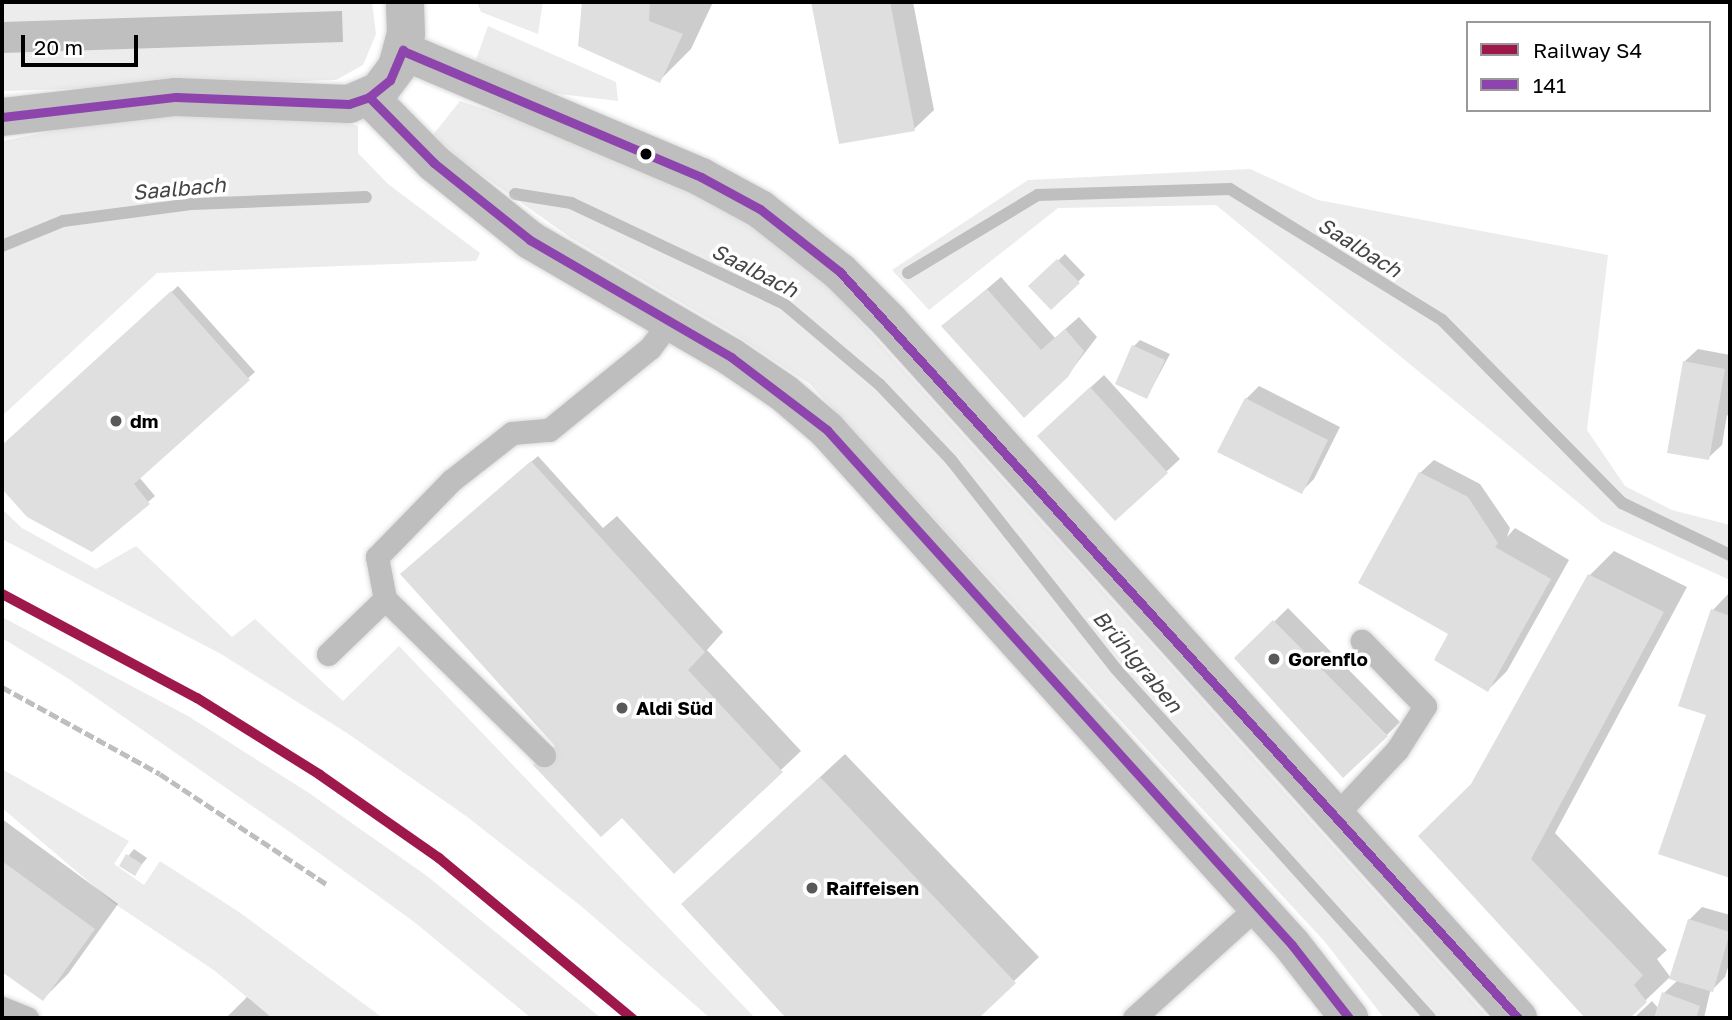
<!DOCTYPE html>
<html>
<head>
<meta charset="utf-8">
<style>
	body { margin:0 }
	#map { position:relative; width:1732px; height:1020px; overflow:hidden; background:#fff; font-family:"Golos Text",sans-serif }
	div>[style] { position:absolute }
	.green>* { inset:0; background:#ececec }
	.water>* { inset:0; background:#bfbfbf }
	.shadow>* { inset:0; background:#0003 }
	.stream>* { height:12px; margin:-6px; padding:0 6px; transform-origin:6px; border-radius:6px; background:#bfbfbf }
	.building>* { inset:0; background:#dfdfdf }
	.roads { filter:drop-shadow(0 0 2px #dbdbdb) drop-shadow(0 0 2px #dbdbdb) }
	.lane>* { height:23px; margin:-11.5px; padding:0 11.5px; transform-origin:11.5px; border-radius:11.5px; background:#bebebe }
	.primary>* { height:38px; margin:-19px; padding:0 19px; transform-origin:19px; border-radius:19px; background:#bebebe }
	.rail>* { height:5px; margin-top:-2.5px; transform-origin:0; background:repeating-linear-gradient(90deg,#bebebe 0 10px,transparent 0 13.5px) }
	.bus-1>* { height:9px; margin:-4.5px; padding:0 4.5px; transform-origin:4.5px; border-radius:4.5px; background:#8e44ad }
	.rail-1>* { height:10px; margin:-5px; padding:0 5px; transform-origin:5px; border-radius:5px; background:#9f184c }
	.dots>* { width:19px; height:19px; translate:-50% -50%; box-sizing:border-box; border:4px solid #fff; border-radius:50% }
	span { translate:-50% -50%; white-space:nowrap; text-align:center; line-height:1.15; -webkit-text-stroke:7px #fff; paint-order:stroke }
	.poi-label { font-size:19px; color:#000; font-weight:700 }
	.left { translate:0 -50%; text-align:left }
	.water-label { font-size:21px; color:#444; font-style:italic }
	.frame { position:absolute; inset:0; border:4px solid #000; pointer-events:none }
	.legend { position:absolute; left:1466px; top:21px; width:245px; height:91px; box-sizing:border-box; background:#fff; border:2px solid #999; margin:0; padding:9px 12px; list-style:none; font-size:21px; color:#000 }
	.legend li { display:flex; align-items:center; gap:14px; height:35px }
	.legend b { width:35px; border:2px solid #999 }
	.scale { position:absolute; left:21px; top:35px; width:117px; height:32px; box-sizing:border-box; border:4px solid #000; border-top:0; padding-left:9px; font-size:21px; line-height:24px; white-space:nowrap; color:#000; -webkit-text-stroke:5px #fff; paint-order:stroke }
</style>
</head>
<body>
<div id="map">
	<div class="green">
		<i style="clip-path:polygon(2px 2px,372px 2px,376px 34px,363px 65px,336px 80px,6px 91px,2px 90px)"></i>
		<i style="clip-path:polygon(477px 2px,543px 2px,538px 34px,481px 12px)"></i>
		<i style="clip-path:polygon(488px 26px,616px 82px,618px 101px,543px 92px,473px 68px)"></i>
		<i style="clip-path:polygon(460px 101px,552px 131px,727px 203px,811px 267px,1488px 1018px,1384px 1018px,1325px 942px,810px 384px,730px 331px,571px 238px,464px 162px,432px 136px)"></i>
		<i style="clip-path:polygon(188px 113px,338px 121px,358px 126px,358px 153px,388px 184px,480px 253px,476px 261px,157px 273px,2px 416px,2px 141px,119px 118px)"></i>
		<i style="clip-path:polygon(1250px 169px,1318px 200px,1608px 255px,1587px 430px,1625px 486px,1672px 510px,1730px 525px,1730px 580px,1602px 522px,1216px 205px,1058px 208px,929px 310px,892px 270px,1028px 180px)"></i>
		<i style="clip-path:polygon(2px 509px,22px 528px,96px 569px,136px 546px,232px 637px,255px 619px,343px 701px,399px 646px,755px 1018px,710px 1018px,581px 906px,466px 816px,347px 733px,221px 654px,2px 539px)"></i>
		<i style="clip-path:polygon(2px 617px,188px 716px,309px 793px,427px 876px,601px 1018px,531px 1018px,413px 921px,294px 835px,69px 679px,2px 638px)"></i>
		<i style="clip-path:polygon(2px 769px,129px 841px,114px 864px,144px 885px,160px 861px,239px 912px,383px 1018px,272px 1018px,215px 971px,115px 904px,2px 808px)"></i>
	</div>
	<div class="water">
		<i style="clip-path:polygon(342px 11px,343px 42px,2px 53px,2px 22px)"></i>
	</div>
	<div class="shadow">
		<i style="clip-path:polygon(584px 2px,713px 2px,691px 49px,659px 81px,580px 45px)"></i>
		<i style="clip-path:polygon(813px 2px,913px 2px,934px 110px,914px 129px,841px 142px)"></i>
		<i style="clip-path:polygon(1065px 254px,1085px 275px,1051px 308px,1031px 286px)"></i>
		<i style="clip-path:polygon(1001px 277px,1055px 338px,1079px 317px,1097px 337px,1067px 376px,943px 326px)"></i>
		<i style="clip-path:polygon(178px 286px,255px 372px,139px 477px,155px 496px,92px 550px,28px 516px,2px 486px,2px 447px)"></i>
		<i style="clip-path:polygon(1140px 340px,1170px 354px,1147px 397px,1134px 346px)"></i>
		<i style="clip-path:polygon(1698px 349px,1730px 355px,1730px 417px,1727px 415px,1722px 445px,1708px 458px,1684px 362px)"></i>
		<i style="clip-path:polygon(1104px 375px,1180px 459px,1166px 472px,1052px 423px)"></i>
		<i style="clip-path:polygon(1259px 386px,1340px 427px,1314px 479px,1301px 492px,1246px 399px)"></i>
		<i style="clip-path:polygon(538px 456px,603px 528px,617px 516px,723px 632px,707px 650px,801px 751px,674px 871px,402px 574px)"></i>
		<i style="clip-path:polygon(1434px 460px,1480px 484px,1510px 528px,1507px 537px,1515px 528px,1569px 560px,1507px 671px,1488px 690px,1450px 633px,1420px 473px)"></i>
		<i style="clip-path:polygon(1614px 551px,1687px 587px,1555px 833px,1667px 950px,1657px 959px,1671px 978px,1689px 920px,1702px 907px,1730px 915px,1730px 961px,1725px 977px,1710px 992px,1704px 1018px,1634px 1018px,1652px 1001px,1659px 1009px,1664px 993px,1678px 980px,1670px 977px,1627px 1018px,1588px 1018px,1421px 836px,1473px 783px,1590px 575px)"></i>
		<i style="clip-path:polygon(1730px 592px,1730px 877px,1660px 853px,1708px 714px,1713px 610px)"></i>
		<i style="clip-path:polygon(1288px 608px,1400px 722px,1387px 735px,1237px 658px)"></i>
		<i style="clip-path:polygon(845px 754px,1039px 957px,976px 1018px,789px 1018px,683px 904px)"></i>
		<i style="clip-path:polygon(2px 819px,118px 904px,68px 974px,43px 999px,2px 970px)"></i>
		<i style="clip-path:polygon(134px 849px,147px 858px,134px 874px,121px 865px)"></i>
		<i style="clip-path:polygon(247px 997px,272px 1018px,226px 1018px)"></i>
	</div>
	<div class="stream">
		<i style="left:515px;top:194px;width:57px;rotate:9.1deg"></i>
		<i style="left:571px;top:203px;width:234px;rotate:25.3deg"></i>
		<i style="left:783px;top:303px;width:126px;rotate:40.2deg"></i>
		<i style="left:879px;top:384px;width:105px;rotate:46.5deg"></i>
		<i style="left:951px;top:460px;width:266px;rotate:51.7deg"></i>
		<i style="left:1116px;top:669px;width:469px;rotate:48deg"></i>
		<i style="left:2px;top:246px;width:66px;rotate:-22.3deg"></i>
		<i style="left:63px;top:221px;width:131px;rotate:-7.5deg"></i>
		<i style="left:193px;top:204px;width:173px;rotate:-2.3deg"></i>
		<i style="left:908px;top:273px;width:152px;rotate:-31deg"></i>
		<i style="left:1038px;top:195px;width:192px;rotate:-1.8deg"></i>
		<i style="left:1230px;top:189px;width:249px;rotate:31.7deg"></i>
		<i style="left:1442px;top:320px;width:257px;rotate:45.5deg"></i>
		<i style="left:1622px;top:503px;width:120px;rotate:25.7deg"></i>
	</div>
	<div class="building">
		<i style="clip-path:polygon(582px 2px,650px 2px,649px 21px,683px 34px,660px 83px,578px 46px)"></i>
		<i style="clip-path:polygon(811px 2px,890px 2px,915px 131px,839px 144px)"></i>
		<i style="clip-path:polygon(1057px 259px,1080px 283px,1051px 310px,1028px 286px)"></i>
		<i style="clip-path:polygon(987px 289px,1041px 350px,1065px 329px,1084px 351px,1068px 377px,1024px 418px,941px 326px)"></i>
		<i style="clip-path:polygon(171px 291px,250px 380px,134px 484px,150px 504px,92px 552px,27px 517px,2px 489px,2px 445px)"></i>
		<i style="clip-path:polygon(1132px 345px,1165px 360px,1147px 399px,1115px 384px)"></i>
		<i style="clip-path:polygon(1683px 361px,1725px 369px,1709px 460px,1667px 453px)"></i>
		<i style="clip-path:polygon(1090px 387px,1168px 473px,1115px 521px,1037px 436px)"></i>
		<i style="clip-path:polygon(1245px 398px,1328px 440px,1302px 494px,1217px 452px)"></i>
		<i style="clip-path:polygon(531px 461px,705px 652px,688px 670px,783px 772px,674px 874px,622px 818px,601px 837px,533px 765px,555px 746px,400px 574px)"></i>
		<i style="clip-path:polygon(1419px 472px,1468px 497px,1498px 543px,1495px 547px,1551px 579px,1488px 692px,1434px 660px,1448px 634px,1358px 583px)"></i>
		<i style="clip-path:polygon(1588px 574px,1664px 612px,1531px 859px,1643px 975px,1634px 985px,1647px 1002px,1630px 1018px,1585px 1018px,1418px 836px,1471px 784px)"></i>
		<i style="clip-path:polygon(1711px 609px,1730px 616px,1730px 878px,1658px 854px,1706px 715px,1678px 706px)"></i>
		<i style="clip-path:polygon(1273px 620px,1388px 736px,1343px 778px,1234px 658px)"></i>
		<i style="clip-path:polygon(820px 777px,1016px 983px,979px 1018px,786px 1018px,681px 904px)"></i>
		<i style="clip-path:polygon(126px 854px,142px 864px,135px 876px,119px 866px)"></i>
		<i style="clip-path:polygon(2px 861px,95px 929px,43px 1001px,2px 972px)"></i>
		<i style="clip-path:polygon(1688px 919px,1730px 932px,1713px 992px,1669px 979px)"></i>
		<i style="clip-path:polygon(1662px 992px,1700px 1006px,1696px 1018px,1654px 1018px)"></i>
	</div>
	<div class="roads">
		<div class="lane">
			<i style="left:385px;top:599px;width:223px;rotate:44.5deg"></i>
			<i style="left:328px;top:654px;width:79px;rotate:-44deg"></i>
			<i style="left:385px;top:599px;width:43px;rotate:-100.8deg"></i>
			<i style="left:377px;top:557px;width:107px;rotate:-45.8deg"></i>
			<i style="left:452px;top:480px;width:76px;rotate:-38.1deg"></i>
			<i style="left:512px;top:433px;width:37px;rotate:-5deg"></i>
			<i style="left:549px;top:430px;width:130px;rotate:-39.1deg"></i>
			<i style="left:650px;top:348px;width:31px;rotate:-53deg"></i>
			<i style="left:1334px;top:817px;width:92px;rotate:-46.8deg"></i>
			<i style="left:1397px;top:750px;width:52px;rotate:-57.5deg"></i>
			<i style="left:1425px;top:706px;width:91px;rotate:-134.1deg"></i>
			<i style="left:2px;top:1008px;width:27px;rotate:22deg"></i>
			<i style="left:1134px;top:1018px;width:167px;rotate:-42.1deg"></i>
		</div>
		<div class="primary">
			<i style="left:403px;top:51px;width:324px;rotate:22.9deg"></i>
			<i style="left:701px;top:177px;width:67px;rotate:28.5deg"></i>
			<i style="left:760px;top:209px;width:102px;rotate:38.2deg"></i>
			<i style="left:840px;top:272px;width:69px;rotate:45deg"></i>
			<i style="left:889px;top:321px;width:939px;rotate:47.94deg"></i>
			<i style="left:369px;top:97px;width:93px;rotate:45.4deg"></i>
			<i style="left:434px;top:163px;width:123px;rotate:38.7deg"></i>
			<i style="left:530px;top:240px;width:233px;rotate:30.2deg"></i>
			<i style="left:731px;top:357px;width:64px;rotate:34.2deg"></i>
			<i style="left:784px;top:393px;width:57px;rotate:40.7deg"></i>
			<i style="left:827px;top:430px;width:694px;rotate:47.92deg"></i>
			<i style="left:1292px;top:945px;width:93px;rotate:52deg"></i>
			<i style="left:2px;top:117px;width:175px;rotate:-6.6deg"></i>
			<i style="left:176px;top:97px;width:173px;rotate:2.3deg"></i>
			<i style="left:349px;top:104px;width:33px;rotate:-23deg"></i>
			<i style="left:379px;top:91px;width:30px;rotate:-53deg"></i>
			<i style="left:397px;top:67px;width:34px;rotate:-75deg"></i>
			<i style="left:406px;top:34px;width:32px;rotate:-92deg"></i>
		</div>
	</div>
	<div class="rail">
		<i style="left:2px;top:687px;width:180px;rotate:28.8deg"></i>
		<i style="left:160px;top:774px;width:201px;rotate:33.5deg"></i>
	</div>
	<div class="bus-1">
		<i style="left:403px;top:51px;width:324px;rotate:22.9deg"></i>
		<i style="left:701px;top:177px;width:67px;rotate:28.5deg"></i>
		<i style="left:760px;top:209px;width:102px;rotate:38.2deg"></i>
		<i style="left:840px;top:272px;width:1008px;rotate:47.73deg"></i>
		<i style="left:369px;top:97px;width:93px;rotate:45.4deg"></i>
		<i style="left:434px;top:163px;width:123px;rotate:38.7deg"></i>
		<i style="left:530px;top:240px;width:233px;rotate:30.2deg"></i>
		<i style="left:731px;top:357px;width:121px;rotate:37.2deg"></i>
		<i style="left:827px;top:430px;width:694px;rotate:47.92deg"></i>
		<i style="left:1292px;top:945px;width:93px;rotate:52deg"></i>
		<i style="left:2px;top:117px;width:175px;rotate:-6.6deg"></i>
		<i style="left:176px;top:97px;width:173px;rotate:2.3deg"></i>
		<i style="left:349px;top:104px;width:21px;rotate:-19deg"></i>
		<i style="left:369px;top:97px;width:27px;rotate:-39deg"></i>
		<i style="left:390px;top:80px;width:33px;rotate:-67deg"></i>
	</div>
	<div class="rail-1">
		<i style="left:2px;top:594px;width:221px;rotate:28.1deg"></i>
		<i style="left:197px;top:698px;width:145px;rotate:32deg"></i>
		<i style="left:320px;top:775px;width:145px;rotate:34.9deg"></i>
		<i style="left:439px;top:858px;width:251px;rotate:39.7deg"></i>
	</div>
	<div class="dots">
		<i style="left:646px;top:154px;background:#000"></i>
		<i style="left:116px;top:421px;background:#595959"></i>
		<i style="left:1274px;top:659px;background:#595959"></i>
		<i style="left:622px;top:708px;background:#595959"></i>
		<i style="left:812px;top:888px;background:#595959"></i>
	</div>
	<div class="poi-label">
		<span class="left" style="left:130px;top:421px">dm</span>
		<span class="left" style="left:1288px;top:659px">Gorenflo</span>
		<span class="left" style="left:636px;top:708px">Aldi Süd</span>
		<span class="left" style="left:826px;top:888px">Raiffeisen</span>
	</div>
	<div class="water-label">
		<span style="left:179px;top:188px;rotate:-5deg">Saalbach</span>
		<span style="left:1360px;top:247px;rotate:32deg">Saalbach</span>
		<span style="left:755px;top:270px;rotate:27deg">Saalbach</span>
		<span style="left:1138px;top:661px;rotate:50deg">Brühlgraben</span>
	</div>
	<div class="frame"></div>
	<ul class="legend">
	<li><b style="height:9px;background:#9f184c"></b>Railway S4</li>
	<li><b style="height:9px;background:#8e44ad"></b>141</li>
	</ul>
	<div class="scale">20 m</div>
</div>
</body>
</html>
